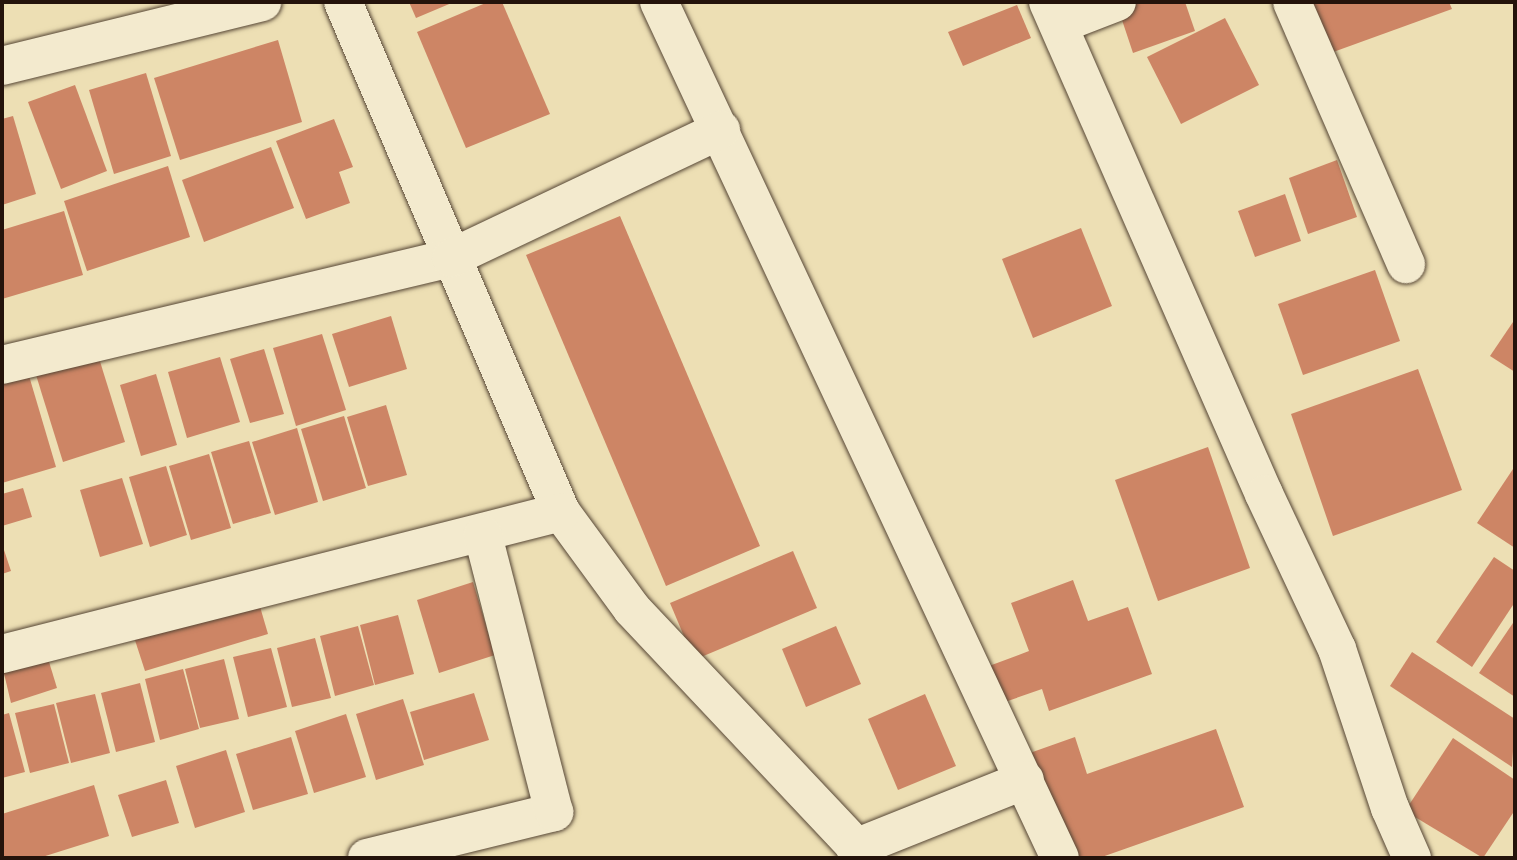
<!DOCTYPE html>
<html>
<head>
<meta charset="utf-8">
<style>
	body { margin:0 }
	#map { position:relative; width:1517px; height:860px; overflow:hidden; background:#eddfb4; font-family:"Libre Bodoni",serif }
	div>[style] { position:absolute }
	.building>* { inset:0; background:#cd8565 }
	.roads { filter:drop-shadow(0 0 2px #564635) drop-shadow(0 0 2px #564635) }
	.minor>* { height:38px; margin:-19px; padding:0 19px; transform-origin:19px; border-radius:19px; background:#f3eace }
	span { translate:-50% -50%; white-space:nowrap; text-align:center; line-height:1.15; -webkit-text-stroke:7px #f3eace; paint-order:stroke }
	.frame { position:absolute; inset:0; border:4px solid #24130b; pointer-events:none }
</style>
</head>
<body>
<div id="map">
	<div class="building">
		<i style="clip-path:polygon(409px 2px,454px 2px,416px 18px)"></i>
		<i style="clip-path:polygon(488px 2px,502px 2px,550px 114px,466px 148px,417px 32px)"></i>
		<i style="clip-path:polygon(1127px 2px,1185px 2px,1195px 31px,1133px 53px,1117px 5px)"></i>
		<i style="clip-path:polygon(1306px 2px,1449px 2px,1452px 9px,1325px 55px)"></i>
		<i style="clip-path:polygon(1017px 5px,1031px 38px,963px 66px,948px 32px)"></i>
		<i style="clip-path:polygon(1225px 18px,1259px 85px,1181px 124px,1147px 57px)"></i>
		<i style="clip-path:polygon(278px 40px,302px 122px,180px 160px,154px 78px)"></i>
		<i style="clip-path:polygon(146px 73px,171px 156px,114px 174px,89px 90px)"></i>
		<i style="clip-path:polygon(75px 85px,107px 171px,61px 189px,28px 102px)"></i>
		<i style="clip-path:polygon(13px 116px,36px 194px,2px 205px,2px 119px)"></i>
		<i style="clip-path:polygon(334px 119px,353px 167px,339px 172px,350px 203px,306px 219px,276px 141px)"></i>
		<i style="clip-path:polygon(271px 147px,294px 208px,204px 242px,182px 180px)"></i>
		<i style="clip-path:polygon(1337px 160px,1357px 217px,1308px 234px,1289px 178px)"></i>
		<i style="clip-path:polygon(168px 166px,190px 237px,87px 271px,64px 201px)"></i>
		<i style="clip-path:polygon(1285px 194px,1301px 241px,1255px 257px,1238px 211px)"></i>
		<i style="clip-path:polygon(64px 211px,83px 275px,2px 299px,2px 230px)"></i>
		<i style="clip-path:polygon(620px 216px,760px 546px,666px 586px,526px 255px)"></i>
		<i style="clip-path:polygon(1081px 228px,1112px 306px,1033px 338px,1002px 259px)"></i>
		<i style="clip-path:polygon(1375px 270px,1400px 341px,1303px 375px,1278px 304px)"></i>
		<i style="clip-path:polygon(391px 316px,407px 369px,349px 387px,332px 334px)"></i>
		<i style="clip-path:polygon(1515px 319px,1515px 372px,1490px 356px)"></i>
		<i style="clip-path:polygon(322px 334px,346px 410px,296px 426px,273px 348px)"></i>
		<i style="clip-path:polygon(264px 349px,284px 414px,250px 423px,230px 359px)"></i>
		<i style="clip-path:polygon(98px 355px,125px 442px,63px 462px,36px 375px)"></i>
		<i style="clip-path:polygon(220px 357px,240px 422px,187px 438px,168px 372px)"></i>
		<i style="clip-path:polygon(27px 369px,56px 467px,2px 483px,2px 377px)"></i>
		<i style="clip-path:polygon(1418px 369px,1462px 490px,1333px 536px,1291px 414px)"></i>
		<i style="clip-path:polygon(156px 374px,177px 445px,141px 456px,120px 385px)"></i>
		<i style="clip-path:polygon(386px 405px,407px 475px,368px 486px,347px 417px)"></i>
		<i style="clip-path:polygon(344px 416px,366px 488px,323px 501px,301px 429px)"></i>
		<i style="clip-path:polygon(297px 428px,318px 502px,275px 515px,252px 442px)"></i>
		<i style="clip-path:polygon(249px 441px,271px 513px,233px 524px,211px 452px)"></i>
		<i style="clip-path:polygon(1208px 447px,1250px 568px,1158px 601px,1115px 480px)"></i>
		<i style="clip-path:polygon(209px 454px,231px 528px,191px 540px,169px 466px)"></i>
		<i style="clip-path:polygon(166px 466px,187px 535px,150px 547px,129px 477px)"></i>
		<i style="clip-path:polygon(1515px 466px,1515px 548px,1477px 523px)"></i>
		<i style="clip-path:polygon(122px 478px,143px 544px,100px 557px,80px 490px)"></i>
		<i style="clip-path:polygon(23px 488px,32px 517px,2px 526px,2px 494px)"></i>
		<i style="clip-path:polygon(2px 544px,11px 571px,2px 574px)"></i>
		<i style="clip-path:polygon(793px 551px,817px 608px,694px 660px,670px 603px)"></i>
		<i style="clip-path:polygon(1494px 557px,1515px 571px,1515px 602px,1472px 667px,1436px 642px)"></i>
		<i style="clip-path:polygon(1073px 580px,1088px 621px,1128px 607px,1152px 674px,1049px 711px,1042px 689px,1002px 703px,989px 666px,1029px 651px,1011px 603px)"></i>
		<i style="clip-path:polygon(473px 582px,495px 655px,439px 673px,417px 600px)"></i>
		<i style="clip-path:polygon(256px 593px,268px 634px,145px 671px,132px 631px)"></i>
		<i style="clip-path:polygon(398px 615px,414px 674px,375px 685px,360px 625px)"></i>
		<i style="clip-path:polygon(1515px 620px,1515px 697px,1479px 673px)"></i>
		<i style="clip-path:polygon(358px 626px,374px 685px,335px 696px,320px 636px)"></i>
		<i style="clip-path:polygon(836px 626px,861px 684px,806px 707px,782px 649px)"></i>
		<i style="clip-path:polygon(315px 638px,331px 698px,292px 707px,277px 648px)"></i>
		<i style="clip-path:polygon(271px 648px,287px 707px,248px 717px,233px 657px)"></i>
		<i style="clip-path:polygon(46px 652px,57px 688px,11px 703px,2px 665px)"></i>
		<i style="clip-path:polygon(1412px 652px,1515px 719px,1512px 767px,1390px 686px)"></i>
		<i style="clip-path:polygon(224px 659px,239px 719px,200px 728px,185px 669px)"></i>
		<i style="clip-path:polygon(183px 669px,199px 729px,160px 740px,145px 679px)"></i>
		<i style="clip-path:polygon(140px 683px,155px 742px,116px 752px,101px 693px)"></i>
		<i style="clip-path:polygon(474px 693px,489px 740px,424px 760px,410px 712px)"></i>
		<i style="clip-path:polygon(95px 694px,110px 753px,71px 763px,56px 703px)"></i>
		<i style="clip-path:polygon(925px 694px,956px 766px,898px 790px,868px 719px)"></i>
		<i style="clip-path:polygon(403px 699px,424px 765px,376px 780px,356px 714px)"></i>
		<i style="clip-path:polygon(54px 704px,69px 763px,30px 773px,15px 713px)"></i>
		<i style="clip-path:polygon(9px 713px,25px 772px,2px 778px,2px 715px)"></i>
		<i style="clip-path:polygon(346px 714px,366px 777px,314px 793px,295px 731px)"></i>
		<i style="clip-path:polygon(1216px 729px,1244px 807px,1099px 858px,1064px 858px,1027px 754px,1075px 737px,1087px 774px)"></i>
		<i style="clip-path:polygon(291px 737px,308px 794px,253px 810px,236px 754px)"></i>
		<i style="clip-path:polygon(1453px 738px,1515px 780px,1515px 810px,1483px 858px,1405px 811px)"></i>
		<i style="clip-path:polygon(226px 750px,245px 812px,195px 828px,176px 766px)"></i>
		<i style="clip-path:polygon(166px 780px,179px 823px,132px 837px,118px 795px)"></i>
		<i style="clip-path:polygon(94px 785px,109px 836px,39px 858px,2px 858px,2px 814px)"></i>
	</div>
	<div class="roads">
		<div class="minor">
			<i style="left:343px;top:2px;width:555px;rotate:66.86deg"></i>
			<i style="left:561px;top:512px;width:120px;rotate:53.8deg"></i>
			<i style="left:632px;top:609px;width:342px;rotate:46.7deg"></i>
			<i style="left:659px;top:2px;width:945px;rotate:64.9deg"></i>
			<i style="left:1048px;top:2px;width:537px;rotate:66.3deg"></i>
			<i style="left:1264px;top:494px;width:171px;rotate:64.8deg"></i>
			<i style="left:1337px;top:649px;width:168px;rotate:71.6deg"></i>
			<i style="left:1390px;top:808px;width:55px;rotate:66.3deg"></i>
			<i style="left:1292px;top:2px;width:286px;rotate:66.5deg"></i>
			<i style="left:1060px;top:24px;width:61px;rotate:-21.1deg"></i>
			<i style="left:2px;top:66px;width:268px;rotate:-13.8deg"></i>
			<i style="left:2px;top:365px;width:462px;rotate:-13.4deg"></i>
			<i style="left:451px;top:258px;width:299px;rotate:-25.4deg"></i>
			<i style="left:2px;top:654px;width:577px;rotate:-14.25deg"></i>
			<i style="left:855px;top:848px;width:183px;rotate:-21.8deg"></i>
			<i style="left:367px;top:858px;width:193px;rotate:-13.8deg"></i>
			<i style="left:554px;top:812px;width:286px;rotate:-104.4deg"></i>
		</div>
	</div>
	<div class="frame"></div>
</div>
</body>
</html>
